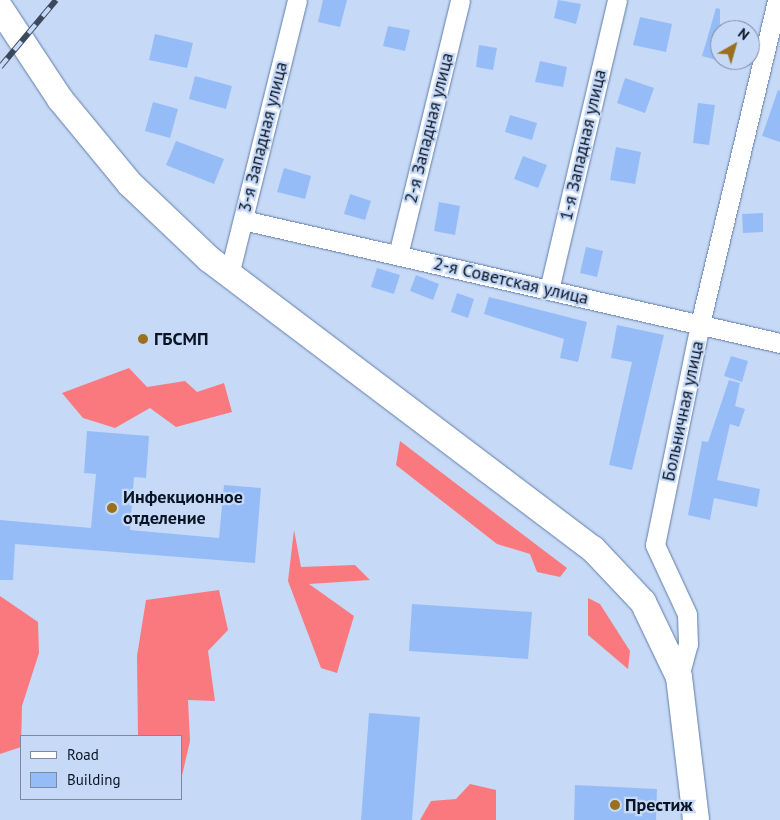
<!DOCTYPE html>
<html>
<head>
<meta charset="utf-8">
<style>
	body { margin:0 }
	#map { position:relative; width:780px; height:820px; overflow:hidden; background:#c6d9f6; font-family:"PT Sans",sans-serif }
	div>[style] { position:absolute }
	.forest>* { inset:0; background:#fa797f }
	.building>* { inset:0; background:#96bcf8 }
	.roads { filter:drop-shadow(0 0 1px #617daa) drop-shadow(0 0 1px #617daa) }
	.minor>* { height:19px; margin:-9.5px; padding:0 9.5px; transform-origin:9.5px; border-radius:9.5px; background:#fff }
	.secondary>* { height:26px; margin:-13px; padding:0 13px; transform-origin:13px; border-radius:13px; background:#fff }
	.rail>* { height:5.5px; margin-top:-2.75px; transform-origin:0; background:repeating-linear-gradient(90deg,#c6d9f6 0 11px,#3c495d 0 22px); box-sizing:border-box; border-block:1px solid #3c495d }
	.dots>* { width:14px; height:14px; translate:-50% -50%; box-sizing:border-box; border:2px solid #c6d9f6; border-radius:50% }
	span { translate:-50% -50%; white-space:nowrap; text-align:center; line-height:1.15; -webkit-text-stroke:4.5px #c6d9f6; paint-order:stroke }
	.street-label { font-size:18px; color:#091425 }
	.poi-label { font-size:18px; color:#091425; font-weight:700 }
	.left { translate:0 -50%; text-align:left }
	.legend { position:absolute; left:20px; top:735px; width:162px; height:65px; box-sizing:border-box; background:#c6d9f6; border:1px solid #7a8aa2; margin:0; padding:6px 9px; list-style:none; font-size:15px; color:#091425 }
	.legend li { display:flex; align-items:center; gap:10px; height:25px }
	.legend b { width:25px; border:1px solid #7a8aa2 }
	.north { position:absolute; left:710px; top:20px; width:50px; height:50px; box-sizing:border-box; background:#c6d9f6; border:1px solid #7a8aa2; border-radius:50%; rotate:38deg; font-size:14px; font-weight:700; line-height:20px; text-align:center; color:#091425 }
	.north::after { content:''; display:block; margin:auto; width:18px; height:22px; background:#9a701e; clip-path:polygon(50% 0,100% 100%,50% 72%,0 100%) }
</style>
</head>
<body>
<div id="map">
	<div class="forest">
		<i style="clip-path:polygon(129px 368px,147px 387px,185px 381px,197px 392px,224px 383px,232px 412px,176px 427px,150px 408px,115px 428px,83px 418px,62px 393px)"></i>
		<i style="clip-path:polygon(400px 441px,567px 568px,560px 577px,537px 572px,530px 554px,497px 544px,396px 465px)"></i>
		<i style="clip-path:polygon(294px 530px,301px 567px,355px 565px,370px 580px,309px 584px,354px 616px,337px 673px,321px 668px,288px 581px)"></i>
		<i style="clip-path:polygon(219px 590px,228px 630px,208px 651px,215px 701px,188px 700px,190px 741px,181px 780px,181px 736px,138px 736px,137px 656px,146px 600px)"></i>
		<i style="clip-path:polygon(0 596px,38px 622px,39px 653px,22px 706px,21px 747px,0 754px)"></i>
		<i style="clip-path:polygon(588px 598px,600px 604px,630px 651px,628px 669px,588px 635px)"></i>
		<i style="clip-path:polygon(470px 784px,496px 790px,496px 820px,420px 820px,431px 801px,456px 799px)"></i>
	</div>
	<div class="building">
		<i style="clip-path:polygon(323px 0,347px 0,340px 27px,318px 22px)"></i>
		<i style="clip-path:polygon(558px 0,581px 4px,576px 24px,554px 18px)"></i>
		<i style="clip-path:polygon(716px 8px,720px 9px,720px 61px,702px 56px)"></i>
		<i style="clip-path:polygon(640px 17px,672px 24px,666px 52px,633px 45px)"></i>
		<i style="clip-path:polygon(388px 26px,410px 30px,405px 51px,383px 46px)"></i>
		<i style="clip-path:polygon(155px 34px,193px 43px,187px 68px,149px 60px)"></i>
		<i style="clip-path:polygon(479px 45px,497px 48px,493px 70px,476px 67px)"></i>
		<i style="clip-path:polygon(540px 61px,567px 67px,563px 87px,535px 82px)"></i>
		<i style="clip-path:polygon(195px 76px,232px 86px,226px 109px,189px 99px)"></i>
		<i style="clip-path:polygon(625px 78px,654px 88px,645px 113px,617px 103px)"></i>
		<i style="clip-path:polygon(778px 90px,780px 91px,780px 142px,762px 136px)"></i>
		<i style="clip-path:polygon(153px 102px,178px 109px,170px 138px,145px 131px)"></i>
		<i style="clip-path:polygon(698px 103px,715px 105px,709px 145px,693px 143px)"></i>
		<i style="clip-path:polygon(510px 115px,537px 123px,532px 140px,505px 132px)"></i>
		<i style="clip-path:polygon(176px 141px,224px 159px,214px 184px,166px 165px)"></i>
		<i style="clip-path:polygon(616px 147px,641px 152px,635px 184px,610px 180px)"></i>
		<i style="clip-path:polygon(523px 156px,547px 165px,538px 188px,514px 179px)"></i>
		<i style="clip-path:polygon(284px 168px,311px 176px,305px 199px,277px 192px)"></i>
		<i style="clip-path:polygon(350px 194px,371px 201px,365px 220px,344px 214px)"></i>
		<i style="clip-path:polygon(439px 202px,460px 206px,455px 235px,434px 231px)"></i>
		<i style="clip-path:polygon(763px 213px,763px 232px,743px 233px,742px 214px)"></i>
		<i style="clip-path:polygon(586px 247px,603px 251px,597px 277px,580px 273px)"></i>
		<i style="clip-path:polygon(377px 268px,400px 275px,394px 294px,371px 287px)"></i>
		<i style="clip-path:polygon(416px 275px,439px 284px,433px 300px,410px 291px)"></i>
		<i style="clip-path:polygon(457px 293px,474px 299px,468px 318px,451px 312px)"></i>
		<i style="clip-path:polygon(489px 297px,587px 322px,578px 362px,560px 358px,564px 339px,484px 314px)"></i>
		<i style="clip-path:polygon(617px 325px,664px 335px,632px 470px,609px 465px,632px 362px,611px 358px)"></i>
		<i style="clip-path:polygon(731px 356px,748px 361px,742px 382px,724px 376px)"></i>
		<i style="clip-path:polygon(729px 380px,740px 383px,735px 406px,745px 409px,739px 427px,730px 424px,717px 480px,760px 489px,757px 507px,714px 498px,710px 520px,688px 515px,702px 441px,708px 442px)"></i>
		<i style="clip-path:polygon(87px 431px,149px 436px,146px 478px,134px 477px,130px 530px,219px 538px,224px 485px,261px 488px,255px 563px,15px 544px,13px 580px,0 580px,0 520px,91px 528px,96px 474px,84px 473px)"></i>
		<i style="clip-path:polygon(412px 604px,532px 612px,528px 659px,409px 651px)"></i>
		<i style="clip-path:polygon(369px 713px,420px 717px,412px 820px,361px 820px)"></i>
		<i style="clip-path:polygon(575px 785px,657px 789px,656px 820px,574px 820px)"></i>
	</div>
	<div class="roads">
		<div class="minor">
			<i style="left:243px;top:220px;width:551px;rotate:12.9deg"></i>
			<i style="left:398px;top:255px;width:262px;rotate:-76.3deg"></i>
			<i style="left:229px;top:275px;width:283px;rotate:-76.1deg"></i>
			<i style="left:549px;top:290px;width:298px;rotate:-76.8deg"></i>
			<i style="left:679px;top:677px;width:34px;rotate:-75deg"></i>
			<i style="left:688px;top:644px;width:30px;rotate:-92deg"></i>
			<i style="left:687px;top:614px;width:76px;rotate:-114.9deg"></i>
			<i style="left:655px;top:545px;width:226px;rotate:-78.5deg"></i>
			<i style="left:700px;top:324px;width:333px;rotate:-76.6deg"></i>
		</div>
		<div class="secondary">
			<i style="left:0;top:8px;width:109px;rotate:56.6deg"></i>
			<i style="left:60px;top:99px;width:110px;rotate:50.5deg"></i>
			<i style="left:130px;top:184px;width:109px;rotate:43.5deg"></i>
			<i style="left:209px;top:259px;width:481px;rotate:37.1deg"></i>
			<i style="left:593px;top:549px;width:73px;rotate:46.7deg"></i>
			<i style="left:643px;top:602px;width:83px;rotate:64.4deg"></i>
			<i style="left:679px;top:677px;width:144px;rotate:83.2deg"></i>
		</div>
	</div>
	<div class="rail">
		<i style="left:0;top:67px;width:87px;rotate:-50.1deg"></i>
	</div>
	<div class="dots">
		<i style="left:143px;top:339px;background:#9a701e"></i>
		<i style="left:112px;top:508px;background:#9a701e"></i>
		<i style="left:615px;top:805px;background:#9a701e"></i>
	</div>
	<div class="street-label">
		<span style="left:429px;top:128px;rotate:-76deg">2-я Западная улица</span>
		<span style="left:263px;top:137px;rotate:-76deg">3-я Западная улица</span>
		<span style="left:583px;top:145px;rotate:-77deg">1-я Западная улица</span>
		<span style="left:511px;top:281px;rotate:13deg">2-я Советская улица</span>
		<span style="left:683px;top:411px;rotate:-78deg">Больничная улица</span>
	</div>
	<div class="poi-label">
		<span class="left" style="left:154px;top:339px">ГБСМП</span>
		<span class="left" style="left:123px;top:508px">Инфекционное<br>отделение</span>
		<span class="left" style="left:625px;top:805px">Престиж</span>
	</div>
	<ul class="legend">
	<li><b style="height:6px;background:#fff"></b>Road</li>
	<li><b style="height:14px;background:#96bcf8"></b>Building</li>
	</ul>
	<div class="north">N</div>
</div>
</body>
</html>
